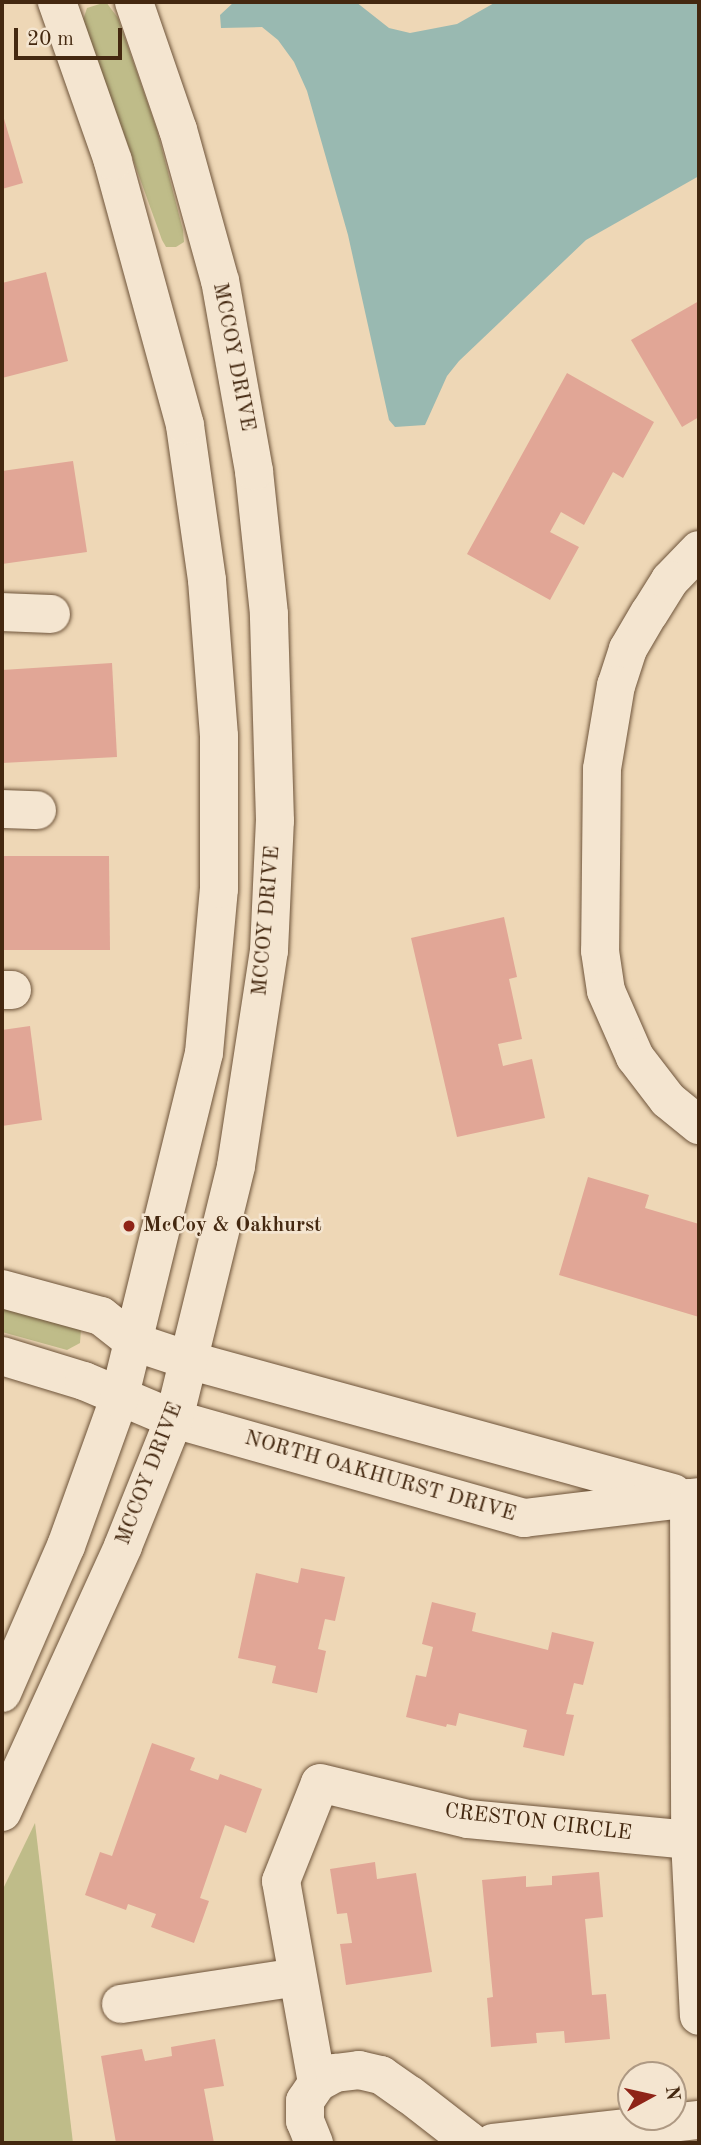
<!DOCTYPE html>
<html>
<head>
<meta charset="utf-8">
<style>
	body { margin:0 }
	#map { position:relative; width:701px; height:2145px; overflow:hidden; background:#eed7b6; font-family:"Old Standard TT",serif }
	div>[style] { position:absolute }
	.green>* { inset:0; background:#bfbc89 }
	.water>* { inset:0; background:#99b9b1 }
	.building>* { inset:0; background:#e1a696 }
	.roads { filter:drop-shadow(0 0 2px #6e543a) drop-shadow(0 0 2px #6e543a) }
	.minor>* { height:38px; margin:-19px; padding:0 19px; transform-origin:19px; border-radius:19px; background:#f4e5d0 }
	.dots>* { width:19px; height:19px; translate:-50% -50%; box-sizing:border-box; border:4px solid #f4e5d0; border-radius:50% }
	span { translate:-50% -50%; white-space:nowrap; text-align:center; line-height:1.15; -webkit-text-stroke:5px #f4e5d0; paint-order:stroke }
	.street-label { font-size:21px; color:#442810 }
	.poi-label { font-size:21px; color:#442810; font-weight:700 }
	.left { translate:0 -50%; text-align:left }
	.frame { position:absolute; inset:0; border:4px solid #442810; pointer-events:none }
	.north { position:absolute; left:617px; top:2061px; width:70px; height:70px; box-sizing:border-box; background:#f4e5d0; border:2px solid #ae9983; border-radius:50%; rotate:82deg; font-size:19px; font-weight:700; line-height:28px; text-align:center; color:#442810 }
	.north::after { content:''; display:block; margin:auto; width:24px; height:32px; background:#8f2418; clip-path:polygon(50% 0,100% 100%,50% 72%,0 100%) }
	.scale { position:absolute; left:14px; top:28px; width:108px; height:32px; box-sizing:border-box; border:4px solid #442810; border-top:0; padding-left:9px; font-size:21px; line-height:24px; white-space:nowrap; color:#442810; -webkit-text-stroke:5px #f4e5d0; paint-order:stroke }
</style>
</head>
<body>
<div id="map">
	<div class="green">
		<i style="clip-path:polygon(106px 2px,118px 18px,157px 130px,183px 230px,184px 242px,176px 247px,166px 247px,162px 240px,83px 20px,87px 8px)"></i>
		<i style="clip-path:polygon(2px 1302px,81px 1329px,80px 1343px,67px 1350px,2px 1332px)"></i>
		<i style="clip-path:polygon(35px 1823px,73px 2143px,2px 2143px,2px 1891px)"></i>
	</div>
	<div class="water">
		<i style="clip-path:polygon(234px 2px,356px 2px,389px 28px,410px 33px,457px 24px,496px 2px,699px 2px,699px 176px,586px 240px,459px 361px,447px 376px,425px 425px,395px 427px,389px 420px,348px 235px,307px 91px,294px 62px,278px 40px,262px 27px,221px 28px,220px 15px)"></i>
	</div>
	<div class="building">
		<i style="clip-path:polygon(2px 112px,23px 183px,2px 189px)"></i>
		<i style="clip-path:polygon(46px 272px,68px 361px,2px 378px,2px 283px)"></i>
		<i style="clip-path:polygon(699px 301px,699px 417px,682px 427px,631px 340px)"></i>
		<i style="clip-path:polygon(567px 373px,654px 422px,623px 478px,613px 472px,584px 525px,561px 512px,550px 532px,579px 547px,550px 600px,467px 554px)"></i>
		<i style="clip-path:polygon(73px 461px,87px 552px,2px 564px,2px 471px)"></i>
		<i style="clip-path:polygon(112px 663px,117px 757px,2px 763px,2px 670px)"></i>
		<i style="clip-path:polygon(2px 856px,109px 856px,110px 950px,2px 950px)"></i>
		<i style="clip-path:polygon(504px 917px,517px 977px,509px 979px,522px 1039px,498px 1044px,503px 1066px,532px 1059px,545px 1118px,457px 1137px,411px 938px)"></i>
		<i style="clip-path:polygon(30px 1026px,42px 1120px,2px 1126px,2px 1030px)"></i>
		<i style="clip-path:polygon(588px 1177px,649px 1195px,645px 1208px,699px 1224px,699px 1317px,559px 1275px)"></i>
		<i style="clip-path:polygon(301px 1568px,345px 1577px,335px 1621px,325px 1619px,318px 1649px,326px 1651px,317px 1693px,272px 1683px,276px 1666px,238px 1658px,256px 1573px,298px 1583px)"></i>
		<i style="clip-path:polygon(432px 1602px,476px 1613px,472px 1631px,548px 1650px,552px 1632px,594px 1642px,583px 1685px,574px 1683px,566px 1714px,574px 1715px,564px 1756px,523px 1747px,527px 1730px,459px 1713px,456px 1726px,447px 1724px,446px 1727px,406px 1717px,416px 1675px,426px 1677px,433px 1647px,422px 1644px)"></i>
		<i style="clip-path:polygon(152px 1743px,195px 1758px,190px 1770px,218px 1780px,220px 1774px,262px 1789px,246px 1833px,225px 1825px,200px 1898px,209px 1901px,194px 1943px,151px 1927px,156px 1914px,128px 1904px,126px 1910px,85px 1895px,100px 1852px,112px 1856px)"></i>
		<i style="clip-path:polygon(375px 1862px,377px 1879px,416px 1873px,432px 1972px,346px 1985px,340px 1944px,352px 1943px,347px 1913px,337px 1914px,330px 1869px)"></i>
		<i style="clip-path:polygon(599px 1872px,603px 1917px,585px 1919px,592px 1995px,606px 1994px,610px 2039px,565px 2043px,564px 2031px,536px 2033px,537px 2043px,491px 2047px,487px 1998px,493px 1997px,482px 1880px,526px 1876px,526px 1887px,552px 1885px,552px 1876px)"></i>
		<i style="clip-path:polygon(215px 2039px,224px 2086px,204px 2089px,214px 2143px,116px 2143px,101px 2056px,142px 2049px,145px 2061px,172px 2056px,171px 2047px)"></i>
	</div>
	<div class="roads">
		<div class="minor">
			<i style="left:699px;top:550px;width:42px;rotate:134deg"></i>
			<i style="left:670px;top:580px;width:39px;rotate:122deg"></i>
			<i style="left:649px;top:613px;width:42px;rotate:120.3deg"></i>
			<i style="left:628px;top:649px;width:38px;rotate:108deg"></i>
			<i style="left:616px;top:685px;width:85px;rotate:99.5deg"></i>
			<i style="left:602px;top:769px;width:182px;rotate:90.6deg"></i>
			<i style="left:600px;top:951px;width:40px;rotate:81.5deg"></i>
			<i style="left:606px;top:991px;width:72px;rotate:66.3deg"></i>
			<i style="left:635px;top:1057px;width:54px;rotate:52.5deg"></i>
			<i style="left:668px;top:1100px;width:40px;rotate:39deg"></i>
			<i style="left:2px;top:612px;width:49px;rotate:2.3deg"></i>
			<i style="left:2px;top:809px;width:35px;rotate:2deg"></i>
			<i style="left:2px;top:990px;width:10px"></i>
			<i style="left:2px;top:1289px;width:103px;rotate:15.3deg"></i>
			<i style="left:101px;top:1316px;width:42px;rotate:38.2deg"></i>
			<i style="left:134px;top:1342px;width:57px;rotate:18.4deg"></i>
			<i style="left:188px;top:1360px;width:503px;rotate:15.34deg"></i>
			<i style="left:2px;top:1356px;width:86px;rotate:17deg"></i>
			<i style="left:84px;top:1381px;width:98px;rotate:22.9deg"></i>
			<i style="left:174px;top:1419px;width:364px;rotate:15.8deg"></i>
			<i style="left:524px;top:1518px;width:176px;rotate:-6.8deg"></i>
			<i style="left:689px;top:1498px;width:342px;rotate:89.8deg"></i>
			<i style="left:690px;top:1840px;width:176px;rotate:87.1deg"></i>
			<i style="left:2px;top:1693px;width:160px;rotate:-66.5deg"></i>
			<i style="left:66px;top:1546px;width:156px;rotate:-70.2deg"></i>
			<i style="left:119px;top:1399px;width:356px;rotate:-76.2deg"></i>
			<i style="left:204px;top:1053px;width:165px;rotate:-84.8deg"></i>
			<i style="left:219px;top:889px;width:153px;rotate:-90deg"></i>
			<i style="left:219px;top:736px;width:156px;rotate:-94.4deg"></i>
			<i style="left:207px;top:580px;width:157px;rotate:-98.1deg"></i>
			<i style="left:185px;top:425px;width:274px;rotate:-105.3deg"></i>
			<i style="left:113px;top:161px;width:169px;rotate:-109.4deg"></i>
			<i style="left:2px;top:1812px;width:292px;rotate:-65.5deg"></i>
			<i style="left:123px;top:1546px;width:137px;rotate:-68.1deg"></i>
			<i style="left:174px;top:1419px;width:260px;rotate:-76.2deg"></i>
			<i style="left:236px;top:1166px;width:218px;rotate:-81.3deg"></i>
			<i style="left:269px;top:951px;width:130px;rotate:-87.4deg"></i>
			<i style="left:275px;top:821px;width:207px;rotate:-91.7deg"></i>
			<i style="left:269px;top:614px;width:144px;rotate:-96deg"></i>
			<i style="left:254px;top:471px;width:193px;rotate:-100.1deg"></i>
			<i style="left:220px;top:281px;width:157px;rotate:-105.5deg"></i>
			<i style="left:178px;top:130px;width:135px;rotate:-109deg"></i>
			<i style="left:121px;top:2004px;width:178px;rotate:-8.7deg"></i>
			<i style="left:317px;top:2083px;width:205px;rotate:-100.1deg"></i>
			<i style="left:281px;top:1881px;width:105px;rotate:-68.3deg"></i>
			<i style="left:320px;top:1783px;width:152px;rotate:13.7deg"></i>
			<i style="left:468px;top:1819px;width:223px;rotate:5.4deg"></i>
			<i style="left:314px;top:2143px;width:24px;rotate:-112deg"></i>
			<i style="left:305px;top:2121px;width:20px;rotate:-90deg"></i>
			<i style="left:305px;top:2101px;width:22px;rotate:-56deg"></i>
			<i style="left:317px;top:2083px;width:21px;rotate:-29deg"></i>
			<i style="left:335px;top:2073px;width:24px;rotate:-7deg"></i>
			<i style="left:359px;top:2070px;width:23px;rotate:13deg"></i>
			<i style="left:381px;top:2075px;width:35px;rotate:35deg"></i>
			<i style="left:410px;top:2095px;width:75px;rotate:37.9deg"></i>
			<i style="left:469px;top:2141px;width:9px;rotate:167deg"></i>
			<i style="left:493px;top:2143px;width:207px;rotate:-6.4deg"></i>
		</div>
	</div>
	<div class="dots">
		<i style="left:129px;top:1226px;background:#8f2418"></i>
	</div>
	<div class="street-label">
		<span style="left:233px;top:357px;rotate:79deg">MCCOY DRIVE</span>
		<span style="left:267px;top:921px;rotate:-85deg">MCCOY DRIVE</span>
		<span style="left:150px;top:1474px;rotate:-69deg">MCCOY DRIVE</span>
		<span style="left:380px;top:1477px;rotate:16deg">NORTH OAKHURST DRIVE</span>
		<span style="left:538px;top:1823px;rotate:7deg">CRESTON CIRCLE</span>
	</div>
	<div class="poi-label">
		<span class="left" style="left:143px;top:1226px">McCoy &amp; Oakhurst</span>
	</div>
	<div class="frame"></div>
	<div class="north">N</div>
	<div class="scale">20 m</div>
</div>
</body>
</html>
